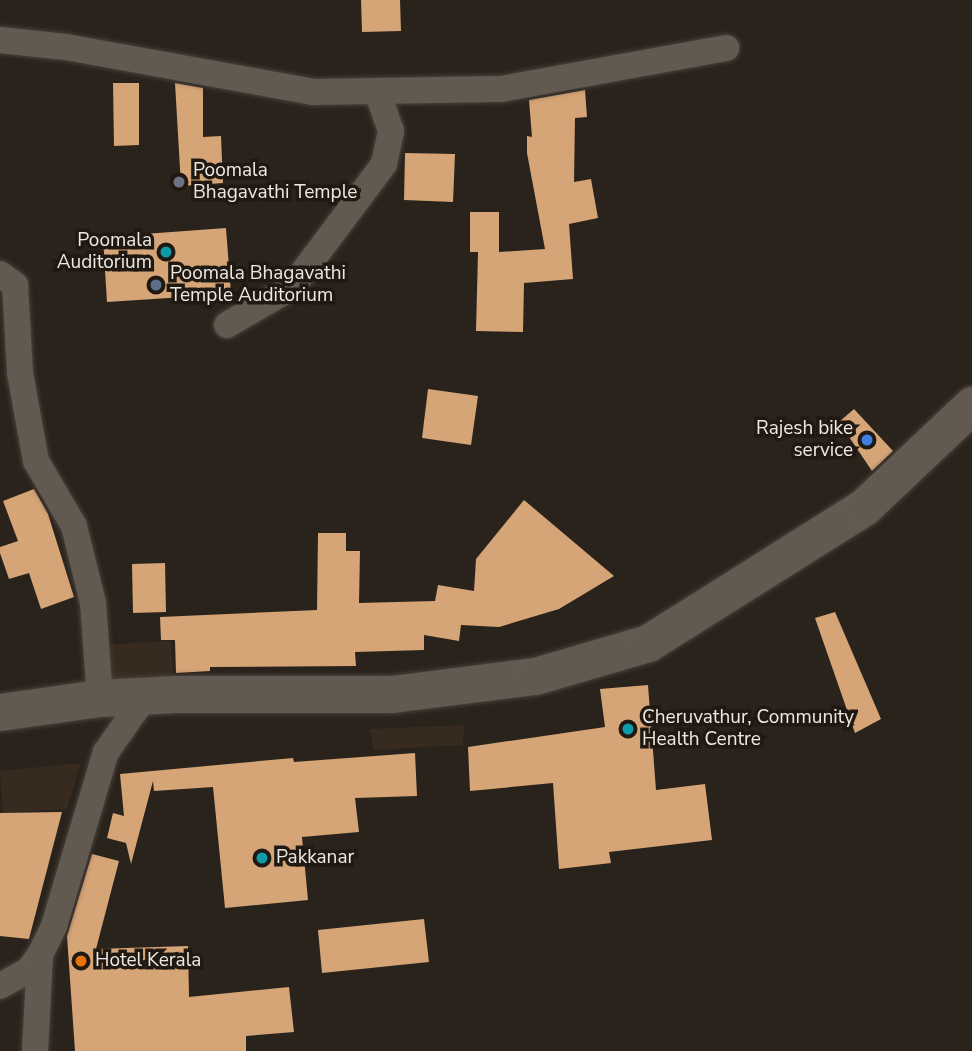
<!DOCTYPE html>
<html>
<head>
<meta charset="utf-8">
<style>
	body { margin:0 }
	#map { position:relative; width:972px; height:1051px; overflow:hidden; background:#2a231c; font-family:"Nunito Sans",sans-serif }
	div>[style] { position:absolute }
	.built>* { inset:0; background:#372b20 }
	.building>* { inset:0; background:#d5a477 }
	.roads { filter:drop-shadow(0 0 2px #47413b) drop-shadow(0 0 2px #47413b) }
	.minor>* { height:26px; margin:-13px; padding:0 13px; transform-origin:13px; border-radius:13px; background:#625951 }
	.secondary>* { height:37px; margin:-18.5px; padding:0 18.5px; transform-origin:18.5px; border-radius:18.5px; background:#625951 }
	.dots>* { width:19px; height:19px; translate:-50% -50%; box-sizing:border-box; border:4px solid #201912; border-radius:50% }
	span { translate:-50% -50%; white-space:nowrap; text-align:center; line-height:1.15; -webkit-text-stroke:7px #201912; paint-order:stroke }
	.poi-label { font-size:19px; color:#ede8e3 }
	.left { translate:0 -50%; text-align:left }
	.right { translate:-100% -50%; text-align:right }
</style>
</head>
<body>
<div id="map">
	<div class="built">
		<i style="clip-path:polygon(171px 641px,173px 680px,103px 684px,101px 645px)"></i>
		<i style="clip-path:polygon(464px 725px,463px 745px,373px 750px,370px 729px)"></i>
		<i style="clip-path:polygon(81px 763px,67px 809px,3px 813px,0 771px)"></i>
	</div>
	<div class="building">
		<i style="clip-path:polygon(361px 0,400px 0,401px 31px,362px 32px)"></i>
		<i style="clip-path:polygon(113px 83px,139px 83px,139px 145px,114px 146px)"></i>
		<i style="clip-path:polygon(175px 83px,203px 88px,203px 137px,221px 136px,223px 183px,181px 186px)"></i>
		<i style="clip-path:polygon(585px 90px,587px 117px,575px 118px,574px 182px,591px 179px,598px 218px,569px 224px,573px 279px,524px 283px,523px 332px,476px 331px,478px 252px,470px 252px,470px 212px,499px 212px,499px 252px,545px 249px,527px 153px,527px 136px,532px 137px,529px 100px)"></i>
		<i style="clip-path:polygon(405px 153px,455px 154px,453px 202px,404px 200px)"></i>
		<i style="clip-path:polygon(226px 228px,231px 294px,107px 302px,103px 237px)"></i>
		<i style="clip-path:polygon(428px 389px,478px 396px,471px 445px,422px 438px)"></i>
		<i style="clip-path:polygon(854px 409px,893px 451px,872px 471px,839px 422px)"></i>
		<i style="clip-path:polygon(34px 489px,48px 514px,74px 597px,41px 609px,29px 573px,9px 579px,0 553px,0 547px,18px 541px,3px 501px)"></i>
		<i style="clip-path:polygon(524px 500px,614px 576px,559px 609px,499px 627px,461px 625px,459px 641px,424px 635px,424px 650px,355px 652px,356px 666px,210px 667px,210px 671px,176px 673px,175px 640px,161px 640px,160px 617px,317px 610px,318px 533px,346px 533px,346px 551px,360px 551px,359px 603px,435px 601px,438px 585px,474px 591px,476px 559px)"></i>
		<i style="clip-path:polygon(165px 563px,166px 612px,133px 613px,132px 564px)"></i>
		<i style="clip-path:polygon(835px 612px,881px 719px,855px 733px,815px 618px)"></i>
		<i style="clip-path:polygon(648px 685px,656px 790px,705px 784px,712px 840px,609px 852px,611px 863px,559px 869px,553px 783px,470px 791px,468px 747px,605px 727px,600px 689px)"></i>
		<i style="clip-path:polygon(415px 753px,417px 796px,355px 798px,359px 832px,302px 837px,308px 900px,225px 908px,213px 787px,154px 791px,153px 781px,131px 864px,126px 843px,107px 838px,113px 813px,124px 816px,120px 774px,293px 758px,294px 762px)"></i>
		<i style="clip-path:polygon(62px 812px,29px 939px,0 936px,0 813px)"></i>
		<i style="clip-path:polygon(92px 854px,119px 861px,96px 949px,188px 946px,189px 997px,289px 987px,294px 1032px,246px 1036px,246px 1051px,75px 1051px,67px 936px)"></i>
		<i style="clip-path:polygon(424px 919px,429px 962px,322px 973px,318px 930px)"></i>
	</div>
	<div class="roads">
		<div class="minor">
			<i style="left:0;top:40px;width:66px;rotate:6.1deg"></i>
			<i style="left:66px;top:47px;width:251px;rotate:10.3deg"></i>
			<i style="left:313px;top:92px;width:188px;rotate:-0.9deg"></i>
			<i style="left:501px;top:89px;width:229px;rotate:-10.3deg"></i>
			<i style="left:0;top:274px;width:19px;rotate:36deg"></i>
			<i style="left:15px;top:285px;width:88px;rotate:86.7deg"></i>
			<i style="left:20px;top:373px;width:89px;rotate:79.7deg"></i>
			<i style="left:36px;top:461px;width:75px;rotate:59.7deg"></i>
			<i style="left:74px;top:526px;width:79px;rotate:76.1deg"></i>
			<i style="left:93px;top:603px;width:95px;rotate:85.8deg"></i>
			<i style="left:227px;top:325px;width:75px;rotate:-30.3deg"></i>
			<i style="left:292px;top:287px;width:154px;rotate:-53.2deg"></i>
			<i style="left:384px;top:164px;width:34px;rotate:-78deg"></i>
			<i style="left:391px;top:131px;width:42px;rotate:-109.3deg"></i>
			<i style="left:0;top:986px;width:33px;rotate:-29deg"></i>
			<i style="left:29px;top:970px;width:19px;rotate:-54deg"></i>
			<i style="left:40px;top:955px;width:32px;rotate:-64deg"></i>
			<i style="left:54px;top:926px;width:182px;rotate:-73.4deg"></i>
			<i style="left:106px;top:752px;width:70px;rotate:-54.9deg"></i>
			<i style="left:35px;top:1051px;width:96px;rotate:-87deg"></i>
		</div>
		<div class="secondary">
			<i style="left:0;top:712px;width:101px;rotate:-8deg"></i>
			<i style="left:100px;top:698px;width:75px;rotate:-3.1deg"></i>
			<i style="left:175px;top:694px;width:217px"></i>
			<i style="left:392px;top:694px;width:144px;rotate:-7.2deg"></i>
			<i style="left:535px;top:676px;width:118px;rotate:-16.3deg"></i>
			<i style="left:648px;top:643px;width:255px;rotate:-32.2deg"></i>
			<i style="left:864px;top:507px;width:149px;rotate:-43.4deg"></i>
		</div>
	</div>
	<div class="dots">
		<i style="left:179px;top:182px;background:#6b7280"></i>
		<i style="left:166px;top:252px;background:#0f9aa8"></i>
		<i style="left:156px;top:285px;background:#5c6f8a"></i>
		<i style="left:867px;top:440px;background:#3f7fe0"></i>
		<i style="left:628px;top:729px;background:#0f9aa8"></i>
		<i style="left:262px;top:858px;background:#0f9aa8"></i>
		<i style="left:81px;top:961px;background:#e8710a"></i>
	</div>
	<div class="poi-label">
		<span class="left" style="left:193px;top:182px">Poomala<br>Bhagavathi Temple</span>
		<span class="right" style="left:152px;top:252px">Poomala<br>Auditorium</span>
		<span class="left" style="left:170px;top:285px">Poomala Bhagavathi<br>Temple Auditorium</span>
		<span class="right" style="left:853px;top:440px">Rajesh bike<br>service</span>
		<span class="left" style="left:642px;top:729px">Cheruvathur, Community<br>Health Centre</span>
		<span class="left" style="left:276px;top:858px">Pakkanar</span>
		<span class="left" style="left:95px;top:961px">Hotel Kerala</span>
	</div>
</div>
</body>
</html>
